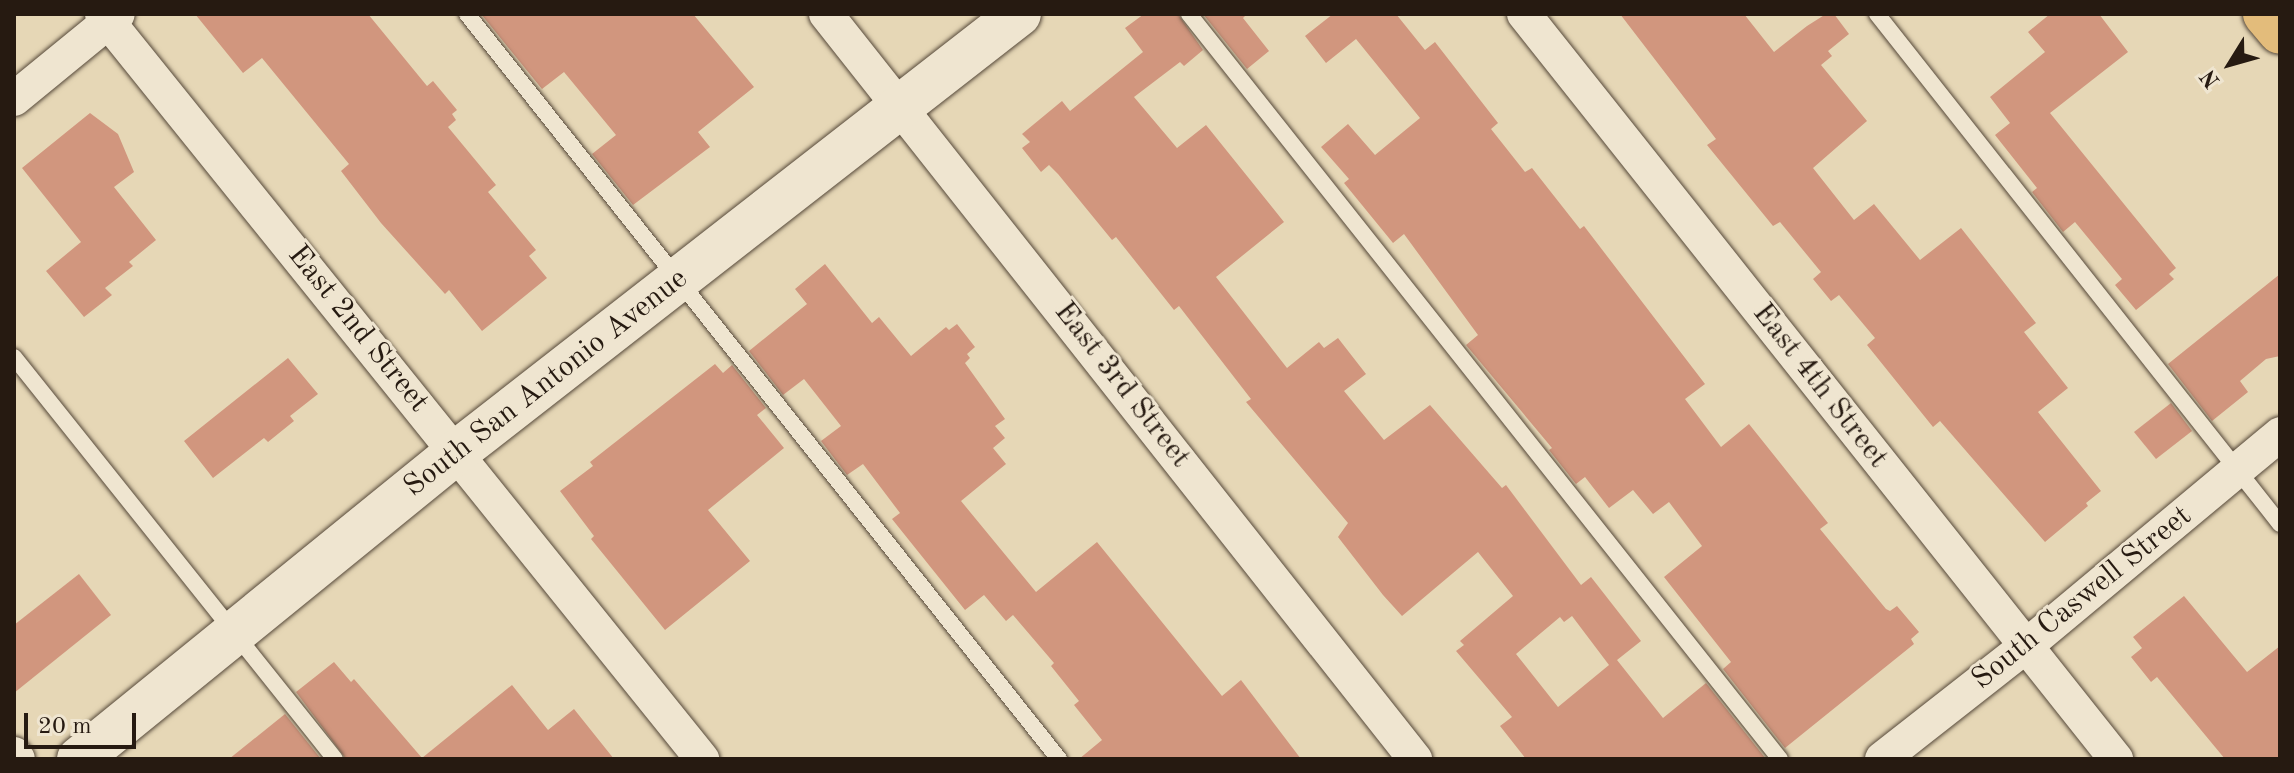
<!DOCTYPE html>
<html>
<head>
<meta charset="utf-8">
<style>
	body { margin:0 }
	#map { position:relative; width:2294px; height:773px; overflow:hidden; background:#e6d7b6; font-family:"Old Standard TT",serif }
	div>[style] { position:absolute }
	.building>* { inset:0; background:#d1967e }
	.roads { filter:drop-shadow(0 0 2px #56493a) drop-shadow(0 0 2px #56493a) }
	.lane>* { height:16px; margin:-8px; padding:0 8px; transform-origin:8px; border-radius:8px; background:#efe5d0 }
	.street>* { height:34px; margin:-17px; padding:0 17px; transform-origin:17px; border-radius:17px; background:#efe5d0 }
	.secondary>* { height:44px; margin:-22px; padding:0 22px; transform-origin:22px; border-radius:22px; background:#efe5d0 }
	.primary>* { height:44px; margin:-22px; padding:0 22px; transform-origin:22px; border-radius:22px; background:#e3bc7b }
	span { translate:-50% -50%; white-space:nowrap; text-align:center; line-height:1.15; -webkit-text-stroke:6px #efe5d0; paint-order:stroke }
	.street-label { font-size:30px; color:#261a11 }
	.frame { position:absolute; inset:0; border:16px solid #261a11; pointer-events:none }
	.north { position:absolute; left:2190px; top:24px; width:80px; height:80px; -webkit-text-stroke:6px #efe5d0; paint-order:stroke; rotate:233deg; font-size:22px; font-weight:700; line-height:32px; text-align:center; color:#261a11 }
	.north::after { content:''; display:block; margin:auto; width:28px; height:36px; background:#261a11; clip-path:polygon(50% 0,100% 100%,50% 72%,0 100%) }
	.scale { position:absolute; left:24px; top:713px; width:112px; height:36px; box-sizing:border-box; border:4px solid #261a11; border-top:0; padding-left:10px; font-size:24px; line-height:28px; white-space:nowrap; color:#261a11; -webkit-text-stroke:6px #efe5d0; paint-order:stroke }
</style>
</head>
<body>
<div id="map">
	<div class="building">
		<i style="clip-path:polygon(195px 14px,368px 14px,427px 86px,433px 81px,457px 110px,452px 114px,456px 120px,448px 127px,496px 185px,488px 192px,536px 250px,529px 256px,547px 278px,482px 331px,449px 290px,445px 294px,381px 223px,341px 171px,349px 164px,262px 58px,243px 73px)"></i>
		<i style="clip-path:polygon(481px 14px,693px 14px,754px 87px,698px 132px,710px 147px,633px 205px,592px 154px,616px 135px,564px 72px,542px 89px)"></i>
		<i style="clip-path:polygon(evenodd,1144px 14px,1178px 14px,1203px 50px,1184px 66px,1180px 62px,1134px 97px,1177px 148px,1206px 125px,1284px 222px,1216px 277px,1287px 368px,1319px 342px,1324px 348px,1338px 338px,1366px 374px,1344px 391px,1384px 440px,1430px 405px,1502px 488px,1506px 485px,1581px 585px,1591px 577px,1641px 641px,1617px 660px,1663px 718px,1706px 683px,1766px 759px,1526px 759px,1500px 726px,1512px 717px,1456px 651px,1464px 645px,1460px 641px,1513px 596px,1478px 552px,1402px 616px,1383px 595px,1338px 537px,1348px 523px,1246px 402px,1251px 399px,1179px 306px,1174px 310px,1116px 237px,1112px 240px,1058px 174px,1049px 165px,1041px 172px,1022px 148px,1030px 142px,1022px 134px,1062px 101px,1070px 111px,1143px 52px,1125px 28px,1144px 14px,1572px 616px,1609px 665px,1558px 707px,1516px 654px,1560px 617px,1564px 622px,1572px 616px)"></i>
		<i style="clip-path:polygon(1203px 14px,1247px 14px,1243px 18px,1269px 51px,1247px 69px)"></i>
		<i style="clip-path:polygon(1333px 14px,1396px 14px,1425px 50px,1435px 42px,1498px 123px,1491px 129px,1525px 172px,1532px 168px,1580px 229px,1584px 226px,1705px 384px,1685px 399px,1721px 447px,1749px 424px,1828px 523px,1820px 529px,1886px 609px,1890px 611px,1897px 606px,1919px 632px,1911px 639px,1914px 644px,1785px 748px,1723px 669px,1731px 662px,1664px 577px,1702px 546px,1669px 502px,1653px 514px,1633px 490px,1609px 508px,1585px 477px,1576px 484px,1549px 450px,1552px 448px,1466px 345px,1478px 335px,1404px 234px,1393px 243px,1344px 183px,1349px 179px,1321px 147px,1348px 124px,1375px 155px,1420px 118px,1356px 39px,1326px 63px,1305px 36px)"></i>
		<i style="clip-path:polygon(1620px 14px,1744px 14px,1774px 52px,1807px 26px,1826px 14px,1834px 14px,1849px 34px,1828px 51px,1832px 56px,1821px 65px,1867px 121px,1813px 168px,1854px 220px,1874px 204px,1920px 260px,1961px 228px,2036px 323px,2024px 332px,2068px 388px,2038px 412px,2101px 491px,2086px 503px,2088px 506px,2045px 542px,1940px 421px,1933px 427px,1867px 345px,1875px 338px,1839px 295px,1831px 301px,1813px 279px,1821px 272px,1780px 222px,1773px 226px,1707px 145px,1716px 139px)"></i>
		<i style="clip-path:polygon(2050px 14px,2099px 14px,2128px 52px,2050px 113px,2176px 268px,2169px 274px,2174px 279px,2136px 310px,2115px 285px,2122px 279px,2075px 222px,2063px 232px,2032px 192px,2037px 188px,1995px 135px,2010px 123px,1990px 97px,2045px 52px,2028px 32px)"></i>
		<i style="clip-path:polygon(90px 113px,118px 134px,134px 172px,114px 187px,156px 240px,129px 262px,133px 266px,105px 288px,112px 295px,84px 317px,46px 271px,81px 242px,22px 168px)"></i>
		<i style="clip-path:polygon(825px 264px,872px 323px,879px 317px,911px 356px,946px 327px,949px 330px,957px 324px,975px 347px,967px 354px,970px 358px,965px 363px,1005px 419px,995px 426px,1005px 438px,993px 448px,1006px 464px,961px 501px,1036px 592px,1097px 542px,1222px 696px,1241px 680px,1301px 759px,1079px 759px,1102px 740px,1074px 705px,1079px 701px,1051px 666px,1054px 663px,1013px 615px,1006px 621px,984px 595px,965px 610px,892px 519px,900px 513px,863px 464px,847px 475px,821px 441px,841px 426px,804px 379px,783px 395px,749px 351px,807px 304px,795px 289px)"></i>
		<i style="clip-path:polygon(2280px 274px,2280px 356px,2266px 359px,2240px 381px,2248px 392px,2212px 421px,2168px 364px)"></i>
		<i style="clip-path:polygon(288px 358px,318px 394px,290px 416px,294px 421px,268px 442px,264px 438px,213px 478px,184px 441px)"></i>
		<i style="clip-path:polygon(715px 364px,723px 373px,732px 365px,766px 408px,757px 415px,784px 448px,708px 510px,750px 561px,665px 630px,591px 539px,594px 536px,560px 491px,593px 466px,590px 462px)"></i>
		<i style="clip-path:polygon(2171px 403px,2192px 431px,2156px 459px,2134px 432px)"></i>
		<i style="clip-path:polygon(79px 574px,111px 615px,14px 693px,14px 625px)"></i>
		<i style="clip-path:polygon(2184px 596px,2247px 672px,2280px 646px,2280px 759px,2225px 759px,2157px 677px,2151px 682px,2131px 657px,2142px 648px,2133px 637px)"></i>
		<i style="clip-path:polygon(334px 662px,351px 682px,354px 679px,422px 758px,512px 685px,548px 730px,574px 709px,614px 759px,346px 759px,296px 692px)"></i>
		<i style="clip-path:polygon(285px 714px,321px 759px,229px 759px)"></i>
	</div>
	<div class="roads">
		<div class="lane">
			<i style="left:467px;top:14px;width:952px;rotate:51.53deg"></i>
			<i style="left:1189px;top:14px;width:951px;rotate:51.58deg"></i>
			<i style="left:1877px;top:14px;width:650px;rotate:51.68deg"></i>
			<i style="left:14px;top:357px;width:514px;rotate:51.39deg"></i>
		</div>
		<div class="street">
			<i style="left:102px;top:14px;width:957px;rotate:51.15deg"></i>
			<i style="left:826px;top:14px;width:950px;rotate:51.67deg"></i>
			<i style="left:1524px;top:14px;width:952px;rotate:51.53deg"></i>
			<i style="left:14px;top:99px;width:134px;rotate:-39.3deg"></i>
			<i style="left:14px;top:754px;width:6px;rotate:51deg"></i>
			<i style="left:1882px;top:759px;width:183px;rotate:-38.1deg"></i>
			<i style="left:2026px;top:646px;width:331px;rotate:-39.8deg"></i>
		</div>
		<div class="secondary">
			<i style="left:79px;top:759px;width:488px;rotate:-39.1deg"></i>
			<i style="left:458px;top:451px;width:711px;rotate:-37.92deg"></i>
		</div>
		<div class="primary">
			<i style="left:2265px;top:14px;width:23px;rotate:50deg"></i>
		</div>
	</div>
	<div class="street-label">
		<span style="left:358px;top:329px;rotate:51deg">East 2nd Street</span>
		<span style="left:546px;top:383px;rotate:-38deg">South San Antonio Avenue</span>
		<span style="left:1122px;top:385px;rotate:52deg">East 3rd Street</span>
		<span style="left:1820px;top:386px;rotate:52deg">East 4th Street</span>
		<span style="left:2082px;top:598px;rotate:-39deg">South Caswell Street</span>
	</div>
	<div class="frame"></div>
	<div class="north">N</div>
	<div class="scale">20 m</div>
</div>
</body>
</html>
